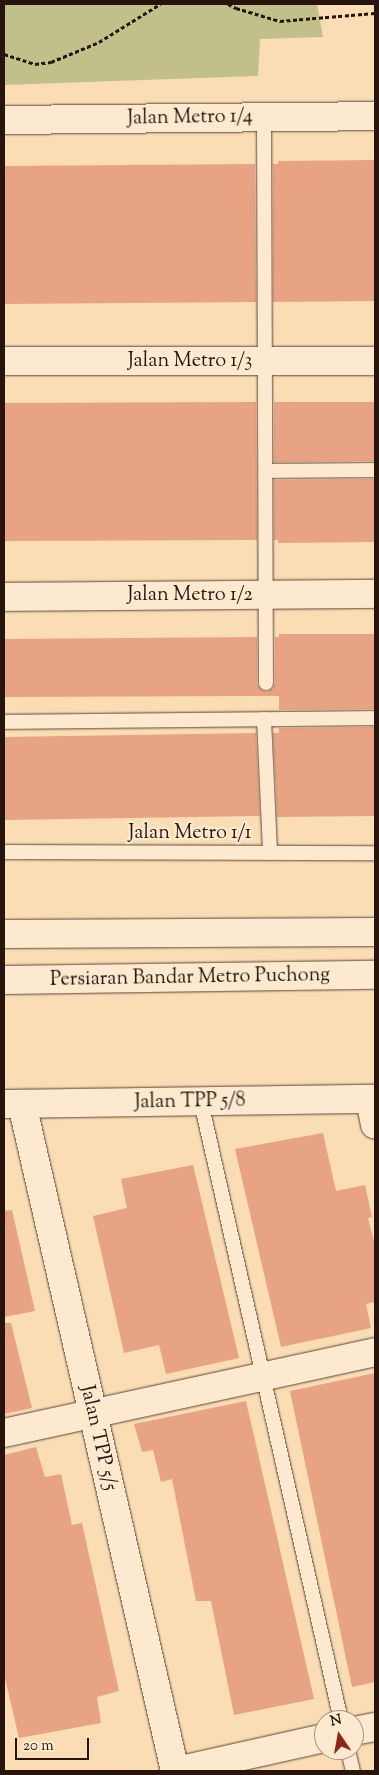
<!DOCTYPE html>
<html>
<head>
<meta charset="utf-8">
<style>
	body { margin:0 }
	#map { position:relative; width:379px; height:1775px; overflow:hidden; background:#faddb5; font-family:"Sorts Mill Goudy",serif }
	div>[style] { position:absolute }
	.green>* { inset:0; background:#c1c08b }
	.building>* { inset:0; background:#e8a385 }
	.path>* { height:3px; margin-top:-1.5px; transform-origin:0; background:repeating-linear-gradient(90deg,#27140d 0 4px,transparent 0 6.5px) }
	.roads { filter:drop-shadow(0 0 1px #5c4637) drop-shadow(0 0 1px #5c4637) }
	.lane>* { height:14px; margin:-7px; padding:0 7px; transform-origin:7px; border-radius:7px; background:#fce9cf }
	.street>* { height:28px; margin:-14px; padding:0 14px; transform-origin:14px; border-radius:14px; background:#fce9cf }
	span { translate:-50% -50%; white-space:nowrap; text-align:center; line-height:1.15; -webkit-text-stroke:4.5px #fce9cf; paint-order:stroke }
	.street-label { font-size:20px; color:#27140d }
	.frame { position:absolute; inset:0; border:5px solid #27140d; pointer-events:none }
	.north { position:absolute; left:314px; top:1710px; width:50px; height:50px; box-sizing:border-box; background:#fce9cf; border:1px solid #a79481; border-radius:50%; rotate:348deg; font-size:14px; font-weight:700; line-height:20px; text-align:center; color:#27140d }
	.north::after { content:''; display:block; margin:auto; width:18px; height:22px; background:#8f2418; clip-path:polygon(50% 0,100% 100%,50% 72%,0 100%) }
	.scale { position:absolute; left:15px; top:1738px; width:74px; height:22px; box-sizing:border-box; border:2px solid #27140d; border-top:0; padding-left:6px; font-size:15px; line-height:18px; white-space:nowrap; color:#27140d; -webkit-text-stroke:4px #fce9cf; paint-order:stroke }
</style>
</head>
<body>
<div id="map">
	<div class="green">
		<i style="clip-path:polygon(4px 4px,317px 4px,323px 37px,260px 39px,258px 76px,4px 85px)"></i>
	</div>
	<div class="building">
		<i style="clip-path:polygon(375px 160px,375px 301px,273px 302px,273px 164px,278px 164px,278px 161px)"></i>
		<i style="clip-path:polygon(255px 164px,256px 302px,4px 304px,4px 166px)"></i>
		<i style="clip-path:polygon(256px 402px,257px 540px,4px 541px,4px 403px)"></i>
		<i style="clip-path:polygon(274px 402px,375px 402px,375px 461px,274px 462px)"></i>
		<i style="clip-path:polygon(375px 479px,375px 542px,278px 543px,278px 540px,274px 540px,274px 480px)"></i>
		<i style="clip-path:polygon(279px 634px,375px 634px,375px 709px,279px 710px,279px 696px,4px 697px,4px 639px,257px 637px,257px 684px,261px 690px,267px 692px,273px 688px,275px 683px,275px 637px,279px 637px)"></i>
		<i style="clip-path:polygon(375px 727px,375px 816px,277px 817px,273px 733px,279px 733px,279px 728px)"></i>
		<i style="clip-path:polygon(256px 733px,260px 816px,4px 820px,4px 737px)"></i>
		<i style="clip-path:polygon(323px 1133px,336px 1191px,365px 1185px,372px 1217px,368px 1218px,375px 1245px,375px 1302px,366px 1304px,371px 1328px,281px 1347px,235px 1149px)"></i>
		<i style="clip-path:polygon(193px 1165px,239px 1358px,166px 1374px,159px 1345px,124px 1353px,93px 1216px,127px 1208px,121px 1179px)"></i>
		<i style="clip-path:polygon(12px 1210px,35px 1311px,4px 1317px,4px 1211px)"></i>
		<i style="clip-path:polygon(4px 1323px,11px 1323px,32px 1408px,4px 1414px)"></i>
		<i style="clip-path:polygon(375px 1373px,375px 1682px,352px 1687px,290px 1391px)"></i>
		<i style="clip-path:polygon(246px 1401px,314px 1699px,234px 1715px,211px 1601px,196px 1601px,172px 1479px,161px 1482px,153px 1450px,142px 1452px,134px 1424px)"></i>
		<i style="clip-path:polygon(36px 1447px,45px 1477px,61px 1474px,72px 1525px,82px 1523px,119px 1691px,97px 1697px,101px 1723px,19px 1738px,4px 1674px,4px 1455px)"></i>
	</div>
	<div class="path">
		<i style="left:228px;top:4px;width:9px;rotate:27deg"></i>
		<i style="left:236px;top:8px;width:46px;rotate:16.5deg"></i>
		<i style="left:280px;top:21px;width:95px;rotate:-4.8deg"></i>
		<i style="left:4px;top:54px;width:33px;rotate:18deg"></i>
		<i style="left:35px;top:64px;width:16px;rotate:-7deg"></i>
		<i style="left:51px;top:62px;width:52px;rotate:-22.6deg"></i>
		<i style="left:99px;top:42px;width:72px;rotate:-31.9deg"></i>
	</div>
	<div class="roads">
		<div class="lane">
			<i style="left:264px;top:118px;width:565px;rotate:89.8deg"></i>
			<i style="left:266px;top:471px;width:109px;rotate:-0.5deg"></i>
			<i style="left:264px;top:719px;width:134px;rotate:87.4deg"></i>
			<i style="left:4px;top:722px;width:371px;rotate:-0.6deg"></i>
			<i style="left:4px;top:852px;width:371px;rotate:0.2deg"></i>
			<i style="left:201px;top:1102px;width:634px;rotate:77.24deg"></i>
			<i style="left:348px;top:1750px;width:22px;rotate:77deg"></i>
		</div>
		<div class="street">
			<i style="left:4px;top:120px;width:371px;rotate:-0.6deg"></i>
			<i style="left:4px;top:361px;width:371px"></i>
			<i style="left:4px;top:597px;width:371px;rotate:-0.5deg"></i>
			<i style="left:4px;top:934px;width:371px;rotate:-0.3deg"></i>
			<i style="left:4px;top:980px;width:371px;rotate:-0.8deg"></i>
			<i style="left:370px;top:1099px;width:26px;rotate:79deg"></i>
			<i style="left:5px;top:1104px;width:370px;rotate:-0.8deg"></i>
			<i style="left:22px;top:1104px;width:684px;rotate:77.08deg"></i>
			<i style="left:4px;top:1433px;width:380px;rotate:-12.3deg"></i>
			<i style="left:354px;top:1731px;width:21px;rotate:-11deg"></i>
			<i style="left:176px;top:1771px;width:152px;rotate:-12.6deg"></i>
		</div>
	</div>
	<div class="street-label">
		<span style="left:190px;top:118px;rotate:-1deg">Jalan Metro 1/4</span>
		<span style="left:190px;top:361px">Jalan Metro 1/3</span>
		<span style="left:190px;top:595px">Jalan Metro 1/2</span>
		<span style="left:190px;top:833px">Jalan Metro 1/1</span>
		<span style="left:190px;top:978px;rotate:-1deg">Persiaran Bandar Metro Puchong</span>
		<span style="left:190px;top:1102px;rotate:-1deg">Jalan TPP 5/8</span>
		<span style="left:98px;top:1438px;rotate:77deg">Jalan TPP 5/5</span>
	</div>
	<div class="frame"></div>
	<div class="north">N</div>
	<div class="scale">20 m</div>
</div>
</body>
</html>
